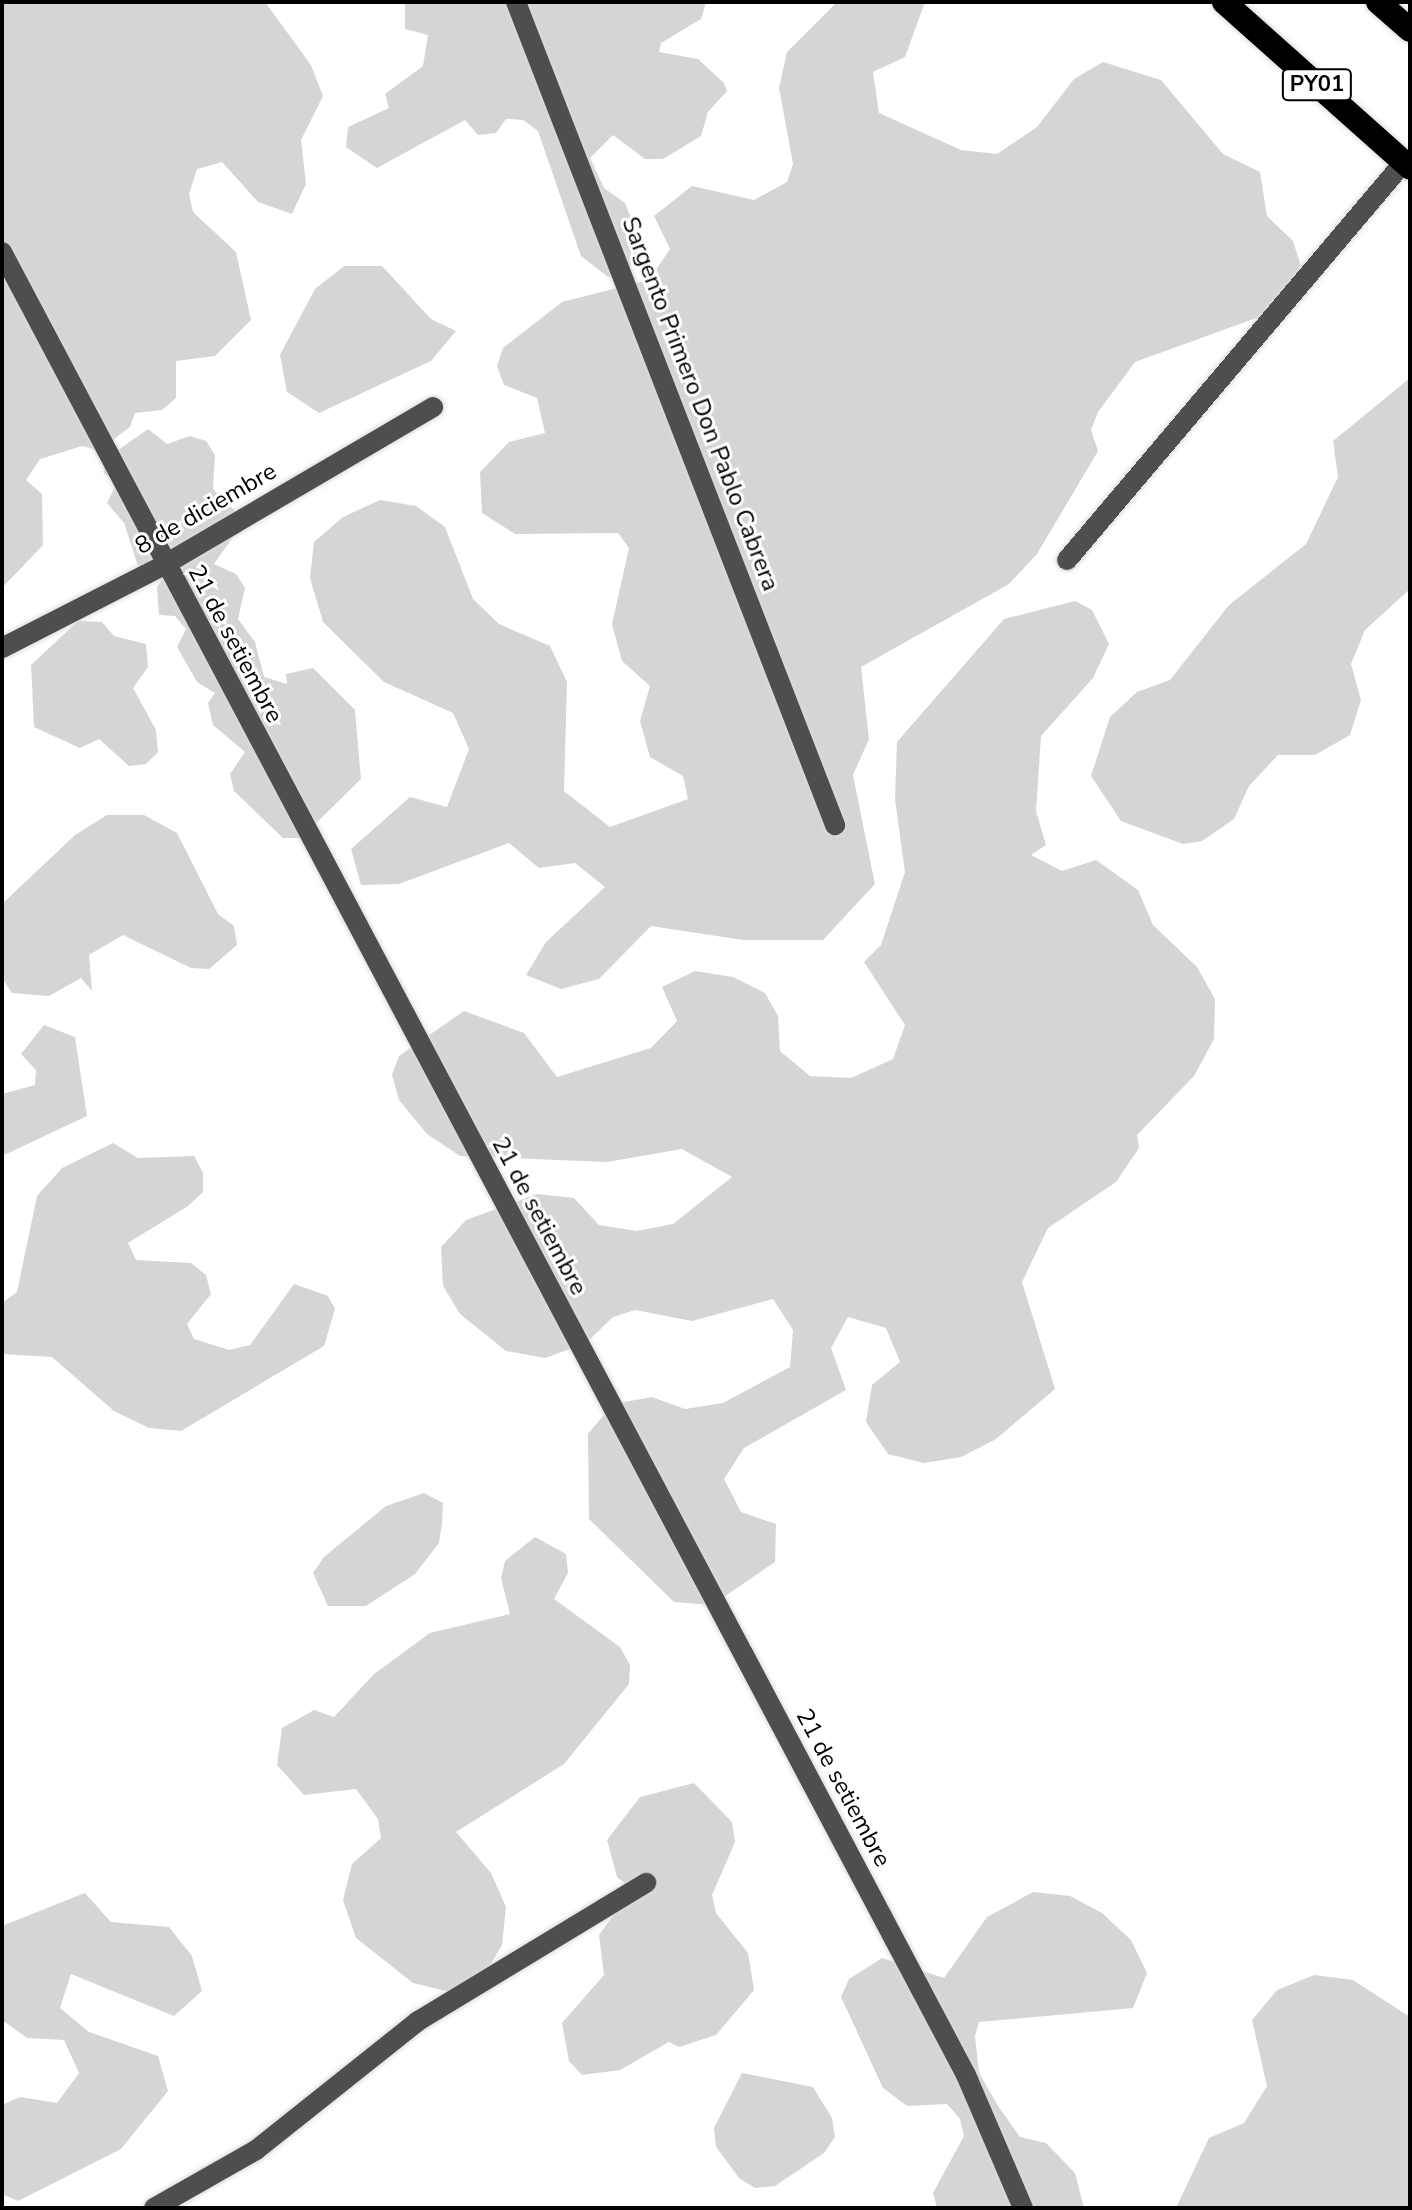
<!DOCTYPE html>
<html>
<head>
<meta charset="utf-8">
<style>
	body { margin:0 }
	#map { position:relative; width:1412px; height:2210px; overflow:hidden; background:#fff; font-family:"Nunito Sans",sans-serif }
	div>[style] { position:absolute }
	.green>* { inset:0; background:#d5d5d5 }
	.roads { filter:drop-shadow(0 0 2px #dbdbdb) drop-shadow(0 0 2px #dbdbdb) }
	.minor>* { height:20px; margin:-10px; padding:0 10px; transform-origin:10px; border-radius:10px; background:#4e4e4e }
	.highway>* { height:24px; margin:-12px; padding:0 12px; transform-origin:12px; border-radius:12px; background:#000 }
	span { translate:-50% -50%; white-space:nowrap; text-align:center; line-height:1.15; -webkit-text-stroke:6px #fff; paint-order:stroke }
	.shield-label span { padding:2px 6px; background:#fff; border:2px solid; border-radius:6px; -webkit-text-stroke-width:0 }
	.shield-label { font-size:22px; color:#000; font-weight:700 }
	.street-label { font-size:24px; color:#000 }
	.frame { position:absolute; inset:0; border:4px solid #000; pointer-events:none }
</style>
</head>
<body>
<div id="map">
	<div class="green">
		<i style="clip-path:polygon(2px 2px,265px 2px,311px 65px,323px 96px,301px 140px,306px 184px,292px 214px,258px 202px,222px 162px,197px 169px,189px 194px,193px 212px,236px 252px,251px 320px,215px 356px,176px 361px,176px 398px,162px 410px,135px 413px,130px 427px,99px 450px,82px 446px,40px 459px,26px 480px,42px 494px,43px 545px,2px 588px)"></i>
		<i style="clip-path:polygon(405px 2px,706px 2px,701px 19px,661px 43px,659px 52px,698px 59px,724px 83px,727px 91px,708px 112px,701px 136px,663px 159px,645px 159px,613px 135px,590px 158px,604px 188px,625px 203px,640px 240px,638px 258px,625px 271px,608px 277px,581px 256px,538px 131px,523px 120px,506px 119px,496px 133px,478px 135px,465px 120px,377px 168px,346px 147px,348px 127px,389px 108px,385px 94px,423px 66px,428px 35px,405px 29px)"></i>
		<i style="clip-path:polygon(837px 2px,925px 2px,905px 57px,873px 72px,879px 113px,961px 150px,997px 154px,1037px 127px,1074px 79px,1103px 62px,1161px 80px,1223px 154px,1260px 172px,1267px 216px,1293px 241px,1304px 276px,1259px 317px,1135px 362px,1098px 412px,1091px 430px,1098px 451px,1037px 554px,1009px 584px,861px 667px,869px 739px,853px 775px,875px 884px,823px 940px,743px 940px,651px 926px,599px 979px,561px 989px,526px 975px,546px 942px,605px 887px,575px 863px,539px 868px,509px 843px,399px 884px,361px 885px,351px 849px,410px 797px,447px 807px,469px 749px,453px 713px,384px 682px,323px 622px,310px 578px,314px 542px,343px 517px,380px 500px,416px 506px,445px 527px,473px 599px,499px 624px,550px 646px,567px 682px,564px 791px,610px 827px,688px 799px,683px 776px,650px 757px,640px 721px,650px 686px,622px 661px,612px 624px,629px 548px,618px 533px,515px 534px,482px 513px,480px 472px,509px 442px,545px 433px,537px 398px,504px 385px,497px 366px,503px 348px,562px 302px,649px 280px,670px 249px,654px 216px,692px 186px,754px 200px,787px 182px,793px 164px,779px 88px,787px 52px)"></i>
		<i style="clip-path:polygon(344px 266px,382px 266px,431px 319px,456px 331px,431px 361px,319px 413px,287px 392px,280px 355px,315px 289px)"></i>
		<i style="clip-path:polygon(1410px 378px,1410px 589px,1365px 630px,1351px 664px,1361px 700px,1350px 735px,1315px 755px,1278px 755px,1249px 786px,1234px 819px,1202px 841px,1183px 844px,1121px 821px,1091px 776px,1110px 717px,1137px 692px,1170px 680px,1229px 605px,1306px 544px,1338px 477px,1333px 441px)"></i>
		<i style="clip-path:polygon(148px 429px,167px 444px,190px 436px,206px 441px,215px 455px,213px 489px,236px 512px,233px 537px,214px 564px,236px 574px,245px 588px,238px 619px,255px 642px,264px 677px,287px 684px,286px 674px,313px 668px,355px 710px,361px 779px,301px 838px,283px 838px,234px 791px,230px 774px,245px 752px,213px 725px,208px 703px,215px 693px,197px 682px,177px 647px,186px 629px,175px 616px,159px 615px,157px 587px,168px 571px,139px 569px,124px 523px,107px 503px,117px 483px,104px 473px,104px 460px)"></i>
		<i style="clip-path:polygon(1075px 601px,1092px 610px,1109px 644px,1093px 678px,1041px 736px,1036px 811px,1046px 845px,1031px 855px,1062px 871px,1096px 860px,1138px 890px,1153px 925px,1197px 967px,1215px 999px,1214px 1039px,1194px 1076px,1137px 1135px,1139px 1148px,1116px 1182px,1048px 1228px,1022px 1282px,1055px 1389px,996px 1439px,961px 1457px,924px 1463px,888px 1454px,866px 1422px,872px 1385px,900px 1362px,886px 1328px,848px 1317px,831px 1348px,846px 1390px,744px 1448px,724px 1479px,741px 1512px,776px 1524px,775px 1562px,712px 1605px,674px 1602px,589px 1519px,588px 1434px,613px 1404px,652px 1397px,685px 1409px,723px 1403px,790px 1367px,793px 1330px,773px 1299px,692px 1321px,635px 1310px,613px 1317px,586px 1343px,545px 1358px,506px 1351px,460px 1314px,443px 1286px,441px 1247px,466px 1220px,537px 1194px,574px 1198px,599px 1225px,637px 1231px,673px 1224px,732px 1177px,682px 1149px,607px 1162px,460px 1156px,427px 1134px,399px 1100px,392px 1075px,399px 1056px,464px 1011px,524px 1033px,557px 1077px,651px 1048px,677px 1021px,662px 987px,695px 971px,733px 977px,765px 993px,778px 1016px,780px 1051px,810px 1076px,851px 1078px,893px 1059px,905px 1025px,864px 962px,881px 945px,905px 872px,895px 799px,897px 742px,1004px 619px)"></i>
		<i style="clip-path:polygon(78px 621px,102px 622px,114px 636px,146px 644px,148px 667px,133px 688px,156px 730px,158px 752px,146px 764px,129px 766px,99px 739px,80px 748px,34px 727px,31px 665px)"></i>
		<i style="clip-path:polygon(107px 815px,144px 815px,177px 833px,218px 914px,234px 926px,237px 945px,209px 969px,191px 968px,123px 935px,89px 955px,92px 991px,81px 978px,49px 996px,12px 993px,2px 978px,2px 904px,75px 835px)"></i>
		<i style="clip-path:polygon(44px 1025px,75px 1037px,87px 1116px,2px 1156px,2px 1094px,35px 1085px,36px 1070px,21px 1054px)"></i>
		<i style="clip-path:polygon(113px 1143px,138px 1158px,194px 1156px,203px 1173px,203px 1192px,188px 1206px,128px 1243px,136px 1260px,191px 1263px,206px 1275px,211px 1294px,187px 1324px,194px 1339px,229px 1350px,250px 1345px,294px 1284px,328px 1296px,335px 1309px,324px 1346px,181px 1431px,149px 1428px,114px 1411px,52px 1357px,2px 1354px,2px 1303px,17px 1292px,37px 1196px,62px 1168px)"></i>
		<i style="clip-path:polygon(424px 1493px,443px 1503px,442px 1523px,439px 1543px,415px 1574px,366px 1606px,328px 1606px,313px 1573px,324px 1557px,386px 1506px)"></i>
		<i style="clip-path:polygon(535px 1537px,566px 1554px,568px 1573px,554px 1599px,620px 1647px,630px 1665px,629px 1684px,564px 1764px,456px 1832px,491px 1873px,506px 1907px,502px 1945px,483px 1977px,450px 1992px,413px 1983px,356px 1938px,343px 1900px,352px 1864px,381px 1838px,378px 1819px,356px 1789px,304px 1795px,277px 1765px,282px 1728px,314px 1710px,334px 1717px,374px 1674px,430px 1633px,510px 1614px,501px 1578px,505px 1561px)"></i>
		<i style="clip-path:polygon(694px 1783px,732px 1822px,735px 1842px,712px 1895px,716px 1913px,748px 1953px,754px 1990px,716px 2035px,679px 2047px,669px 2042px,620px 2070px,582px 2075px,569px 2061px,562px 2023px,604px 1975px,599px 1935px,632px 1889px,617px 1877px,607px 1840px,640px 1797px)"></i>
		<i style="clip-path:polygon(1033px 1892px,1070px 1896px,1102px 1913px,1131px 1940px,1147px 1973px,1133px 2008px,979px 2022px,975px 2036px,979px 2073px,998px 2106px,1020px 2137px,1046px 2143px,1075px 2173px,1084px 2208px,937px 2208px,933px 2193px,964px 2136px,960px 2119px,947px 2104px,907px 2106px,883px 2088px,841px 1997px,849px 1979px,882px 1958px,944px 1978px,987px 1917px)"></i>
		<i style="clip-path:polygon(85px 1893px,111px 1922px,169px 1927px,192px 1956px,202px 1991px,174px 2016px,71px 1974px,60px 2008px,89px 2032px,158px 2056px,168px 2091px,121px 2149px,18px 2201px,2px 2194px,2px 2105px,20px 2097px,57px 2103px,79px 2073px,64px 2040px,27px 2038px,2px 2020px,2px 1926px)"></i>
		<i style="clip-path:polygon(1314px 1975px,1353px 1980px,1410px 2017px,1410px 2208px,1176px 2208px,1209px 2138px,1244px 2123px,1267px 2086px,1252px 2020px,1277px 1990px)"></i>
		<i style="clip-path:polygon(742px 2073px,813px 2087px,832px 2118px,835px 2137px,824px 2153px,775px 2186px,755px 2188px,739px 2178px,716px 2147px,714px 2128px)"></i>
	</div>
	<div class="roads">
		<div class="minor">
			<i style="left:516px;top:2px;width:883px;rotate:68.81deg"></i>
			<i style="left:2px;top:252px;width:2062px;rotate:62.13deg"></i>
			<i style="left:966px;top:2075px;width:145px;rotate:66.8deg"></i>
			<i style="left:1067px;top:560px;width:522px;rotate:-49.74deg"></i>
			<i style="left:2px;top:648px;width:182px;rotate:-27.1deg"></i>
			<i style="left:164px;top:565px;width:312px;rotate:-30.4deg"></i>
			<i style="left:154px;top:2208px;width:117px;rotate:-29.6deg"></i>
			<i style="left:256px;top:2150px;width:207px;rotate:-38.5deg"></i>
			<i style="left:418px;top:2021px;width:267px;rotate:-31.2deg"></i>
		</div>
		<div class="highway">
			<i style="left:1224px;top:2px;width:249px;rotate:41.7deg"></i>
			<i style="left:1378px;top:2px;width:43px;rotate:41.2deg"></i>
		</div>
	</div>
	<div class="shield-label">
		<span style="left:1317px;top:85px">PY01</span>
	</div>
	<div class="street-label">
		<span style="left:700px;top:404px;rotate:69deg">Sargento Primero Don Pablo Cabrera</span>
		<span style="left:206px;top:509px;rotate:-30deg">8 de diciembre</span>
		<span style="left:235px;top:644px;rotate:62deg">21 de setiembre</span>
		<span style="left:539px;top:1216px;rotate:62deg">21 de setiembre</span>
		<span style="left:843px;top:1788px;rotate:62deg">21 de setiembre</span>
	</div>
	<div class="frame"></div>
</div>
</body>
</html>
